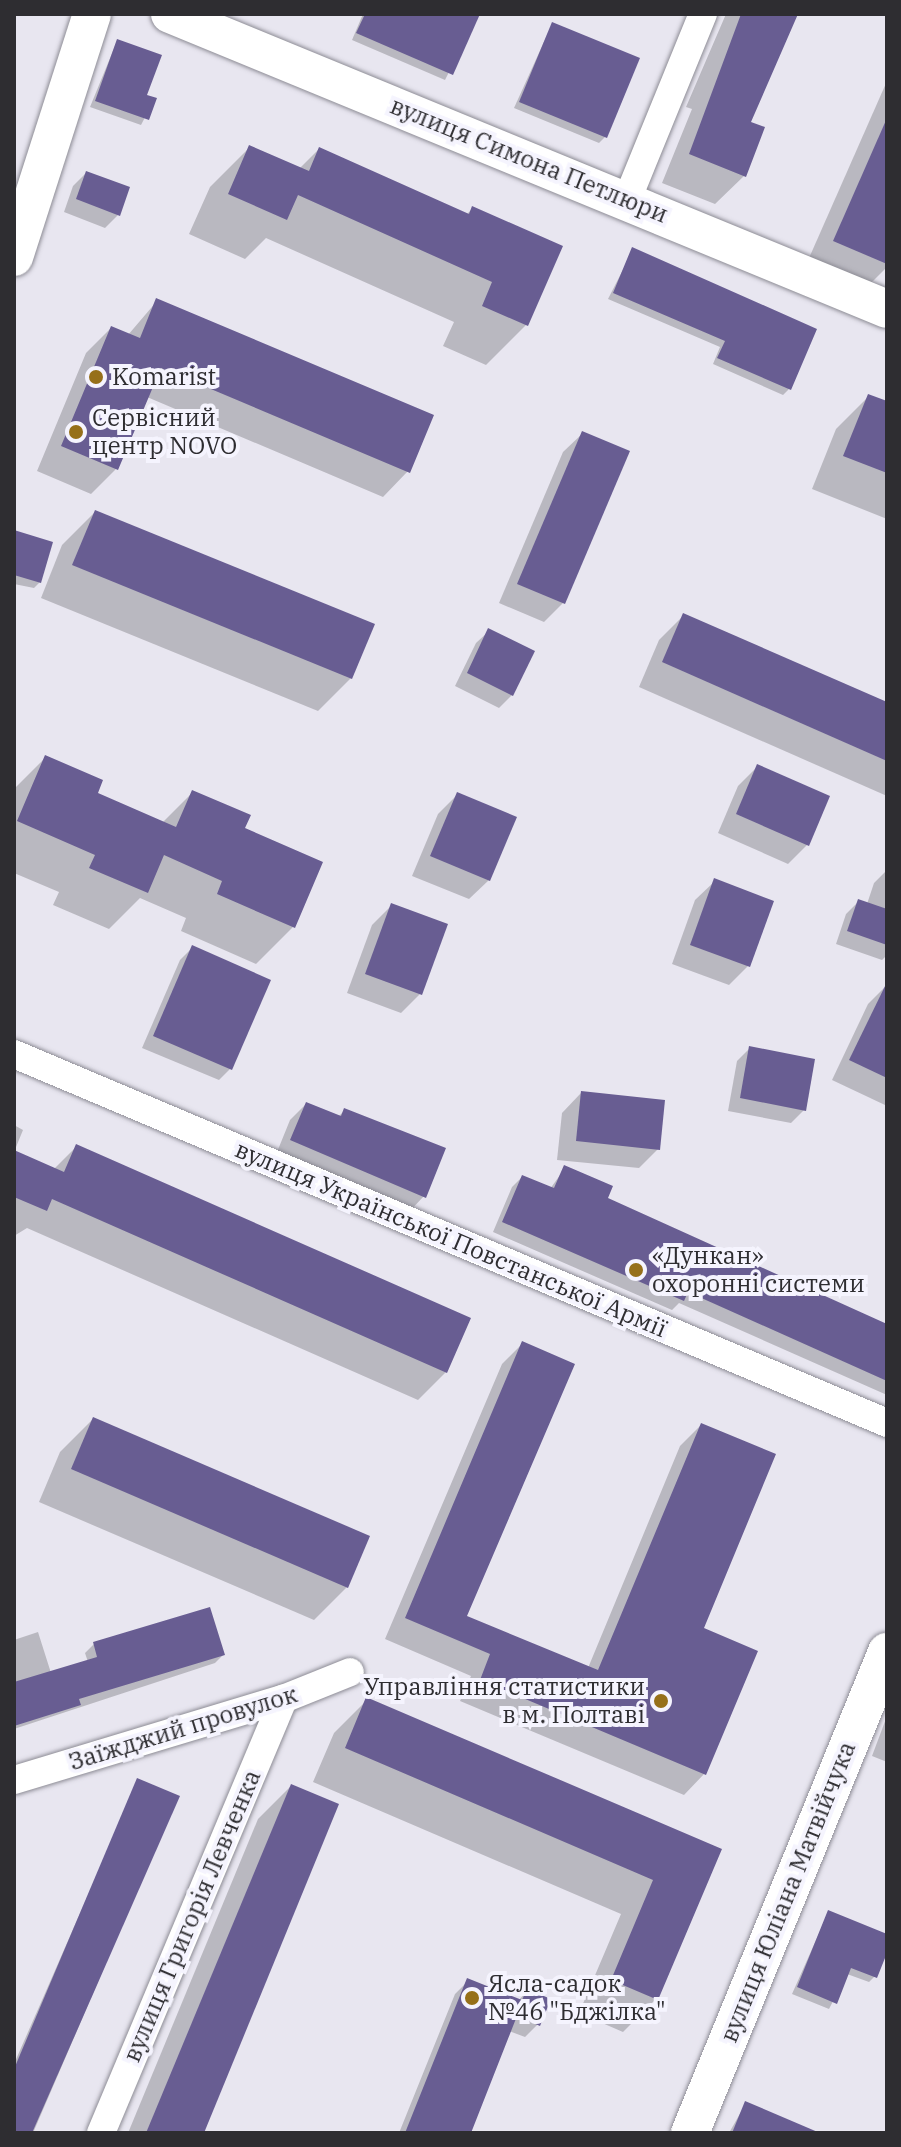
<!DOCTYPE html>
<html>
<head>
<meta charset="utf-8">
<style>
	body { margin:0 }
	#map { position:relative; width:901px; height:2147px; overflow:hidden; background:#e8e6f0; font-family:"IBM Plex Serif",serif }
	div>[style] { position:absolute }
	.shadow>* { inset:0; background:#0003 }
	.building>* { inset:0; background:#685d92 }
	.roads { filter:drop-shadow(0 0 2px #8d8c95) drop-shadow(0 0 2px #8d8c95) }
	.street>* { height:28px; margin:-14px; padding:0 14px; transform-origin:14px; border-radius:14px; background:#fff }
	.secondary>* { height:38px; margin:-19px; padding:0 19px; transform-origin:19px; border-radius:19px; background:#fff }
	.dots>* { width:22px; height:22px; translate:-50% -50%; box-sizing:border-box; border:4px solid #f5f4fe; border-radius:50% }
	span { translate:-50% -50%; white-space:nowrap; text-align:center; line-height:1.15; -webkit-text-stroke:8px #f5f4fe; paint-order:stroke }
	.street-label { font-size:24px; color:#2e2d31 }
	.poi-label { font-size:24px; color:#2e2d31 }
	.left { translate:0 -50%; text-align:left }
	.right { translate:-100% -50%; text-align:right }
	.frame { position:absolute; inset:0; border:16px solid #2e2d31; pointer-events:none }
</style>
</head>
<body>
<div id="map">
	<div class="shadow">
		<i style="clip-path:polygon(363px 14px,478px 14px,445px 80px,352px 40px)"></i>
		<i style="clip-path:polygon(726px 14px,796px 14px,748px 123px,744px 176px,715px 204px,662px 183px,692px 109px,686px 107px)"></i>
		<i style="clip-path:polygon(552px 24px,605px 137px,599px 143px,514px 108px)"></i>
		<i style="clip-path:polygon(117px 41px,145px 96px,154px 100px,141px 125px,90px 107px)"></i>
		<i style="clip-path:polygon(887px 81px,887px 267px,856px 298px,802px 274px)"></i>
		<i style="clip-path:polygon(250px 147px,299px 169px,319px 149px,466px 215px,473px 208px,526px 325px,486px 365px,443px 346px,454px 322px,266px 238px,245px 259px,189px 234px,210px 187px)"></i>
		<i style="clip-path:polygon(86px 173px,118px 215px,105px 228px,64px 212px,73px 186px)"></i>
		<i style="clip-path:polygon(633px 250px,789px 389px,783px 395px,713px 364px,720px 347px,608px 299px)"></i>
		<i style="clip-path:polygon(157px 301px,408px 471px,383px 497px,147px 397px,117px 468px,91px 494px,37px 471px,86px 353px,111px 328px,128px 335px)"></i>
		<i style="clip-path:polygon(869px 396px,887px 404px,887px 519px,812px 489px,836px 429px)"></i>
		<i style="clip-path:polygon(583px 433px,563px 603px,544px 622px,499px 603px,563px 452px)"></i>
		<i style="clip-path:polygon(95px 512px,351px 678px,318px 711px,41px 598px,62px 545px)"></i>
		<i style="clip-path:polygon(14px 532px,40px 582px,34px 588px,14px 584px)"></i>
		<i style="clip-path:polygon(684px 615px,887px 704px,887px 796px,639px 687px,659px 640px)"></i>
		<i style="clip-path:polygon(489px 631px,512px 695px,499px 708px,455px 686px,476px 643px)"></i>
		<i style="clip-path:polygon(45px 758px,95px 794px,162px 823px,193px 792px,243px 829px,293px 927px,256px 964px,181px 931px,186px 918px,140px 898px,109px 929px,53px 905px,59px 892px,14px 873px,14px 789px)"></i>
		<i style="clip-path:polygon(757px 767px,808px 844px,788px 864px,718px 833px,738px 786px)"></i>
		<i style="clip-path:polygon(457px 795px,489px 880px,469px 899px,412px 876px,438px 814px)"></i>
		<i style="clip-path:polygon(887px 870px,887px 955px,882px 960px,836px 944px,846px 914px,859px 901px,867px 904px,874px 883px)"></i>
		<i style="clip-path:polygon(715px 881px,748px 966px,729px 985px,672px 964px,695px 900px)"></i>
		<i style="clip-path:polygon(392px 905px,420px 994px,401px 1013px,347px 993px,372px 925px)"></i>
		<i style="clip-path:polygon(192px 948px,230px 1069px,219px 1080px,142px 1048px,180px 960px)"></i>
		<i style="clip-path:polygon(887px 985px,887px 1103px,885px 1105px,832px 1080px,868px 1004px)"></i>
		<i style="clip-path:polygon(750px 1048px,804px 1110px,791px 1123px,728px 1111px,737px 1061px)"></i>
		<i style="clip-path:polygon(581px 1093px,658px 1149px,639px 1168px,557px 1160px,562px 1113px)"></i>
		<i style="clip-path:polygon(306px 1104px,338px 1117px,345px 1110px,424px 1196px,408px 1213px,275px 1157px,290px 1120px)"></i>
		<i style="clip-path:polygon(14px 1125px,23px 1130px,14px 1152px)"></i>
		<i style="clip-path:polygon(76px 1147px,446px 1372px,418px 1400px,27px 1228px,14px 1236px,14px 1152px,53px 1170px)"></i>
		<i style="clip-path:polygon(565px 1168px,605px 1199px,887px 1327px,887px 1395px,679px 1303px,672px 1310px,493px 1232px,512px 1187px,522px 1177px,550px 1189px)"></i>
		<i style="clip-path:polygon(523px 1343px,464px 1617px,588px 1668px,680px 1446px,701px 1425px,705px 1773px,684px 1795px,460px 1701px,471px 1676px,385px 1639px,502px 1364px)"></i>
		<i style="clip-path:polygon(93px 1419px,347px 1587px,314px 1620px,39px 1502px,60px 1452px)"></i>
		<i style="clip-path:polygon(38px 1632px,51px 1673px,88px 1662px,85px 1653px,94px 1644px,223px 1655px,215px 1663px,14px 1729px,14px 1640px)"></i>
		<i style="clip-path:polygon(367px 1700px,719px 1850px,656px 1999px,623px 2032px,579px 2013px,621px 1914px,313px 1782px,334px 1733px)"></i>
		<i style="clip-path:polygon(887px 1716px,887px 1762px,872px 1756px)"></i>
		<i style="clip-path:polygon(138px 1781px,177px 1798px,33px 2133px,14px 2133px,14px 2064px)"></i>
		<i style="clip-path:polygon(291px 1786px,201px 2133px,128px 2133px,258px 1819px)"></i>
		<i style="clip-path:polygon(828px 1913px,887px 1936px,875px 1976px,869px 1982px,847px 1974px,829px 2009px,792px 1994px)"></i>
		<i style="clip-path:polygon(468px 1981px,518px 2001px,527px 1991px,538px 2024px,525px 2037px,509px 2031px,469px 2133px,399px 2133px,455px 1994px)"></i>
		<i style="clip-path:polygon(746px 2103px,807px 2133px,729px 2133px)"></i>
	</div>
	<div class="building">
		<i style="clip-path:polygon(365px 14px,480px 14px,453px 75px,356px 33px)"></i>
		<i style="clip-path:polygon(741px 14px,798px 14px,751px 122px,765px 127px,746px 177px,689px 154px)"></i>
		<i style="clip-path:polygon(552px 22px,640px 58px,607px 138px,519px 102px)"></i>
		<i style="clip-path:polygon(117px 39px,162px 55px,147px 95px,157px 98px,149px 120px,95px 101px)"></i>
		<i style="clip-path:polygon(887px 118px,887px 264px,833px 241px)"></i>
		<i style="clip-path:polygon(249px 145px,309px 171px,319px 147px,469px 214px,472px 206px,563px 246px,528px 326px,482px 306px,492px 282px,298px 195px,287px 220px,228px 194px)"></i>
		<i style="clip-path:polygon(86px 171px,130px 187px,120px 216px,76px 199px)"></i>
		<i style="clip-path:polygon(632px 247px,817px 329px,791px 390px,717px 358px,725px 341px,613px 293px)"></i>
		<i style="clip-path:polygon(156px 298px,434px 415px,410px 473px,161px 368px,118px 470px,61px 446px,111px 326px,140px 338px)"></i>
		<i style="clip-path:polygon(868px 394px,887px 401px,887px 473px,843px 456px)"></i>
		<i style="clip-path:polygon(582px 431px,630px 451px,565px 604px,517px 584px)"></i>
		<i style="clip-path:polygon(95px 510px,375px 624px,352px 679px,72px 565px)"></i>
		<i style="clip-path:polygon(14px 530px,53px 542px,41px 583px,14px 575px)"></i>
		<i style="clip-path:polygon(683px 613px,887px 702px,887px 761px,662px 662px)"></i>
		<i style="clip-path:polygon(488px 628px,535px 651px,513px 696px,467px 673px)"></i>
		<i style="clip-path:polygon(45px 755px,103px 780px,98px 793px,176px 827px,192px 790px,251px 815px,245px 828px,323px 862px,295px 928px,217px 894px,222px 881px,164px 855px,148px 893px,89px 868px,95px 855px,17px 821px)"></i>
		<i style="clip-path:polygon(757px 764px,830px 796px,809px 846px,736px 814px)"></i>
		<i style="clip-path:polygon(457px 792px,517px 817px,490px 881px,430px 856px)"></i>
		<i style="clip-path:polygon(714px 878px,774px 901px,750px 967px,690px 945px)"></i>
		<i style="clip-path:polygon(858px 899px,887px 909px,887px 945px,847px 931px)"></i>
		<i style="clip-path:polygon(391px 903px,448px 924px,422px 995px,365px 974px)"></i>
		<i style="clip-path:polygon(192px 945px,271px 980px,232px 1070px,153px 1036px)"></i>
		<i style="clip-path:polygon(887px 982px,887px 1078px,849px 1060px)"></i>
		<i style="clip-path:polygon(749px 1046px,815px 1059px,806px 1111px,740px 1098px)"></i>
		<i style="clip-path:polygon(581px 1091px,665px 1100px,660px 1150px,576px 1141px)"></i>
		<i style="clip-path:polygon(306px 1102px,341px 1116px,344px 1108px,446px 1148px,426px 1198px,290px 1140px)"></i>
		<i style="clip-path:polygon(76px 1144px,471px 1318px,447px 1373px,52px 1199px,47px 1211px,14px 1197px,14px 1150px,64px 1172px)"></i>
		<i style="clip-path:polygon(564px 1165px,613px 1186px,608px 1198px,887px 1324px,887px 1381px,688px 1292px,684px 1301px,502px 1222px,522px 1175px,554px 1188px)"></i>
		<i style="clip-path:polygon(522px 1341px,575px 1364px,467px 1616px,598px 1670px,701px 1423px,776px 1454px,704px 1628px,758px 1651px,706px 1775px,480px 1680px,490px 1654px,405px 1618px)"></i>
		<i style="clip-path:polygon(93px 1417px,370px 1536px,348px 1588px,71px 1469px)"></i>
		<i style="clip-path:polygon(210px 1607px,225px 1655px,79px 1699px,81px 1705px,14px 1726px,14px 1682px,97px 1657px,93px 1642px)"></i>
		<i style="clip-path:polygon(366px 1697px,722px 1849px,658px 2000px,611px 1980px,653px 1880px,345px 1748px)"></i>
		<i style="clip-path:polygon(137px 1778px,180px 1796px,32px 2133px,14px 2133px,14px 2069px)"></i>
		<i style="clip-path:polygon(291px 1784px,339px 1804px,204px 2133px,146px 2133px)"></i>
		<i style="clip-path:polygon(828px 1910px,887px 1934px,887px 1953px,877px 1978px,851px 1968px,837px 2004px,797px 1987px)"></i>
		<i style="clip-path:polygon(467px 1978px,522px 2000px,527px 1989px,551px 1999px,540px 2026px,517px 2016px,471px 2133px,405px 2133px)"></i>
		<i style="clip-path:polygon(745px 2101px,820px 2133px,732px 2133px)"></i>
	</div>
	<div class="roads">
		<div class="street">
			<i style="left:627px;top:200px;width:201px;rotate:-67.8deg"></i>
			<i style="left:14px;top:1054px;width:948px;rotate:22.91deg"></i>
			<i style="left:14px;top:1780px;width:281px;rotate:-16.8deg"></i>
			<i style="left:283px;top:1699px;width:72px;rotate:-21.9deg"></i>
			<i style="left:101px;top:2133px;width:471px;rotate:-67.2deg"></i>
		</div>
		<div class="secondary">
			<i style="left:170px;top:14px;width:775px;rotate:22.36deg"></i>
			<i style="left:14px;top:257px;width:255px;rotate:-72.2deg"></i>
			<i style="left:690px;top:2133px;width:520px;rotate:-67.73deg"></i>
		</div>
	</div>
	<div class="dots">
		<i style="left:96px;top:377px;background:#96701a"></i>
		<i style="left:76px;top:432px;background:#96701a"></i>
		<i style="left:636px;top:1270px;background:#96701a"></i>
		<i style="left:661px;top:1701px;background:#96701a"></i>
		<i style="left:472px;top:1998px;background:#96701a"></i>
	</div>
	<div class="street-label">
		<span style="left:529px;top:160px;rotate:22deg">вулиця Симона Петлюри</span>
		<span style="left:451px;top:1239px;rotate:23deg">вулиця Української Повстанської Армії</span>
		<span style="left:183px;top:1728px;rotate:-17deg">Заїжджий провулок</span>
		<span style="left:788px;top:1892px;rotate:-68deg">вулиця Юліана Матвійчука</span>
		<span style="left:192px;top:1916px;rotate:-67deg">вулиця Григорія Левченка</span>
	</div>
	<div class="poi-label">
		<span class="left" style="left:112px;top:377px">Komarist</span>
		<span class="left" style="left:92px;top:432px">Сервісний<br>центр NOVO</span>
		<span class="left" style="left:652px;top:1270px">«Дункан»<br>охоронні системи</span>
		<span class="right" style="left:645px;top:1701px">Управління статистики<br>в м. Полтаві</span>
		<span class="left" style="left:488px;top:1998px">Ясла-садок<br>№46 "Бджілка"</span>
	</div>
	<div class="frame"></div>
</div>
</body>
</html>
